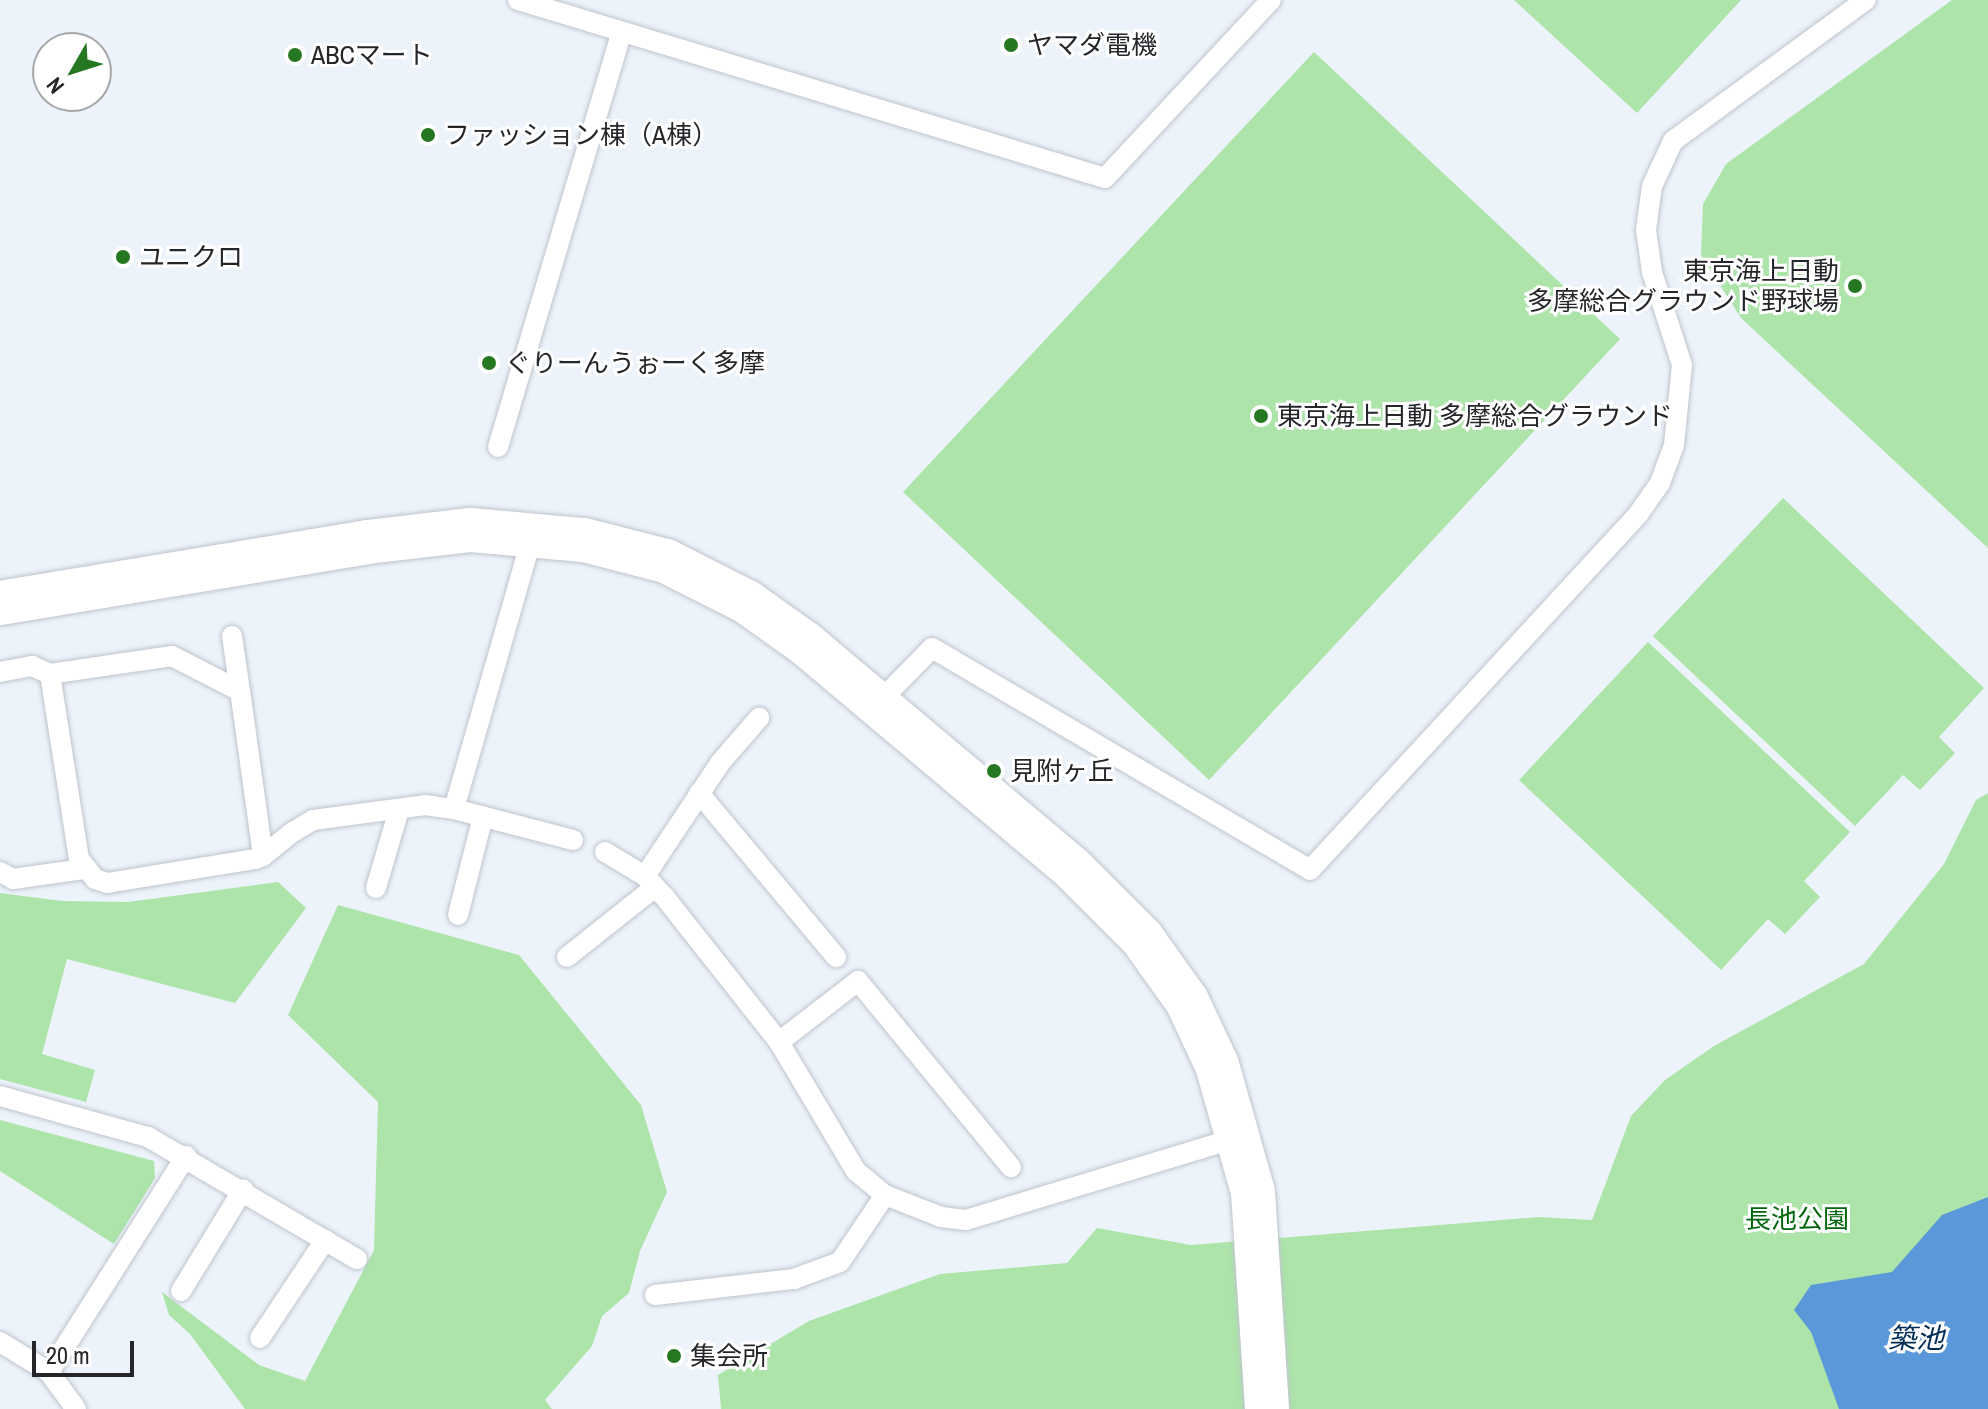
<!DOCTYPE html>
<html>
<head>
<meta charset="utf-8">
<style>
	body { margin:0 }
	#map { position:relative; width:1988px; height:1409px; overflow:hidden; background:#edf3fb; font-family:"Archivo Narrow","Noto Sans JP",sans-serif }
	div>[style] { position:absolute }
	.green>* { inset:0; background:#ace4a9 }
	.water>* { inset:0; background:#5b98d9 }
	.roads { filter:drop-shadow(0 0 2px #bfc4cc) drop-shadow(0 0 2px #bfc4cc) }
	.lane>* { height:20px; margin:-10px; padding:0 10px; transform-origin:10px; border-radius:10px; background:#fff }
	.secondary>* { height:44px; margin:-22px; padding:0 22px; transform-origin:22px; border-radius:22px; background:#fff }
	.dots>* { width:22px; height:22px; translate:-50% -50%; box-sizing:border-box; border:4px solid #fff; border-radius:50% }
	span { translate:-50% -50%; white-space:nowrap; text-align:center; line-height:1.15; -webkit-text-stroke:6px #fff; paint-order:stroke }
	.poi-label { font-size:26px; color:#242629 }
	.left { translate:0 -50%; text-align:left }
	.right { translate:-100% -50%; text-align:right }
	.park-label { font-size:26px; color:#00660c }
	.water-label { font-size:28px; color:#002d56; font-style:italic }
	.north { position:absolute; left:32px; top:32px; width:80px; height:80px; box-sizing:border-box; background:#fff; border:2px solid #a7a8a9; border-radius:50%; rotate:231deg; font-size:22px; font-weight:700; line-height:32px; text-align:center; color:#242629 }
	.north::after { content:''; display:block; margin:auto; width:28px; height:36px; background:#257721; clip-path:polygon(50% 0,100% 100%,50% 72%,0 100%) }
	.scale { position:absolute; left:32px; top:1341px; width:102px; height:36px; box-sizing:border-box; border:4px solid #242629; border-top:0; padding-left:10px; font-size:24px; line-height:28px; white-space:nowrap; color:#242629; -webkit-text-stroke:6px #fff; paint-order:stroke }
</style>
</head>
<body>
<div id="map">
	<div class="green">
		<i style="clip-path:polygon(1514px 0,1741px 0,1637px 113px)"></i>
		<i style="clip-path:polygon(1952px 0,1988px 0,1988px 548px,1741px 318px,1701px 255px,1703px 204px,1726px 164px)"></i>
		<i style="clip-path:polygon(1314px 52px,1620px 339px,1209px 780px,903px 492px)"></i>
		<i style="clip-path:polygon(1783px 498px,1984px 688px,1939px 737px,1955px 753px,1920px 790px,1903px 775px,1855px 826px,1653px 636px)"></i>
		<i style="clip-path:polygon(1648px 642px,1850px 832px,1804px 881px,1820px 897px,1785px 934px,1768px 919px,1721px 970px,1519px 780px)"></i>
		<i style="clip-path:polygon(1988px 793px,1988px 1409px,721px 1409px,718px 1375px,809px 1321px,940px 1274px,1067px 1263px,1097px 1228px,1191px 1245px,1540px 1217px,1592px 1220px,1631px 1116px,1665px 1080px,1714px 1046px,1864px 964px,1944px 864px,1976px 800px)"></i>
		<i style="clip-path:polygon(278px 882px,306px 908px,235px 1003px,67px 959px,42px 1054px,95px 1070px,86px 1102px,0 1079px,0 893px,62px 901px,128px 902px)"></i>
		<i style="clip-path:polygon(338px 905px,519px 955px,641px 1105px,667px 1192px,640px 1251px,629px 1293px,602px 1316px,592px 1346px,545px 1400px,552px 1409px,245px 1409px,190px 1334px,169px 1315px,162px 1292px,259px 1365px,305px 1381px,374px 1250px,378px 1102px,288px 1015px)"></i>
		<i style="clip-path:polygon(0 1120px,154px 1161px,155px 1178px,114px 1244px,0 1171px)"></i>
	</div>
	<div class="water">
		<i style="clip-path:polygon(1988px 1197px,1988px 1409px,1839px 1409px,1811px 1332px,1794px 1310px,1811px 1285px,1892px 1272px,1942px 1215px)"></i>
	</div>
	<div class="roads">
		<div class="lane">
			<i style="left:518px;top:0;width:613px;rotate:16.87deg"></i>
			<i style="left:1105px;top:178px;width:243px;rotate:-47deg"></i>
			<i style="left:498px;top:447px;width:433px;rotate:-73.4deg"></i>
			<i style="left:232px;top:636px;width:56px;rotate:81.7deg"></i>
			<i style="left:0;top:672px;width:33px;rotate:-11deg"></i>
			<i style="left:32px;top:666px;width:20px;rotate:24deg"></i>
			<i style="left:877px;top:704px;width:78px;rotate:-45.5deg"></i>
			<i style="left:932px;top:648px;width:438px;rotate:30.4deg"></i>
			<i style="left:1310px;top:870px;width:485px;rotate:-47.3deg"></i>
			<i style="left:1639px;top:513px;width:37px;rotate:-55deg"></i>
			<i style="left:1660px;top:483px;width:40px;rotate:-69.8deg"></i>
			<i style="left:1674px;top:445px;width:80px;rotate:-84.3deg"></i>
			<i style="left:1682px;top:365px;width:98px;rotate:-107.9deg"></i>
			<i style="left:1652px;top:272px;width:42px;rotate:-98.1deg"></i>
			<i style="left:1646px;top:230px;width:44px;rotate:-82.2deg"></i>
			<i style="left:1652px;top:186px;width:50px;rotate:-65deg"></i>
			<i style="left:1673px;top:141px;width:239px;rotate:-36.2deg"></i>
			<i style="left:699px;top:793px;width:214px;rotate:50.1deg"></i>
			<i style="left:454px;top:809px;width:123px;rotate:14.6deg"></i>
			<i style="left:605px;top:852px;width:47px;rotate:31deg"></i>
			<i style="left:645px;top:876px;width:26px;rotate:47deg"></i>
			<i style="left:663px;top:895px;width:187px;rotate:51.7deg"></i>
			<i style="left:779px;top:1042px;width:150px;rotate:59.2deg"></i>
			<i style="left:856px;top:1171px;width:38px;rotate:40deg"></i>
			<i style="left:263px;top:856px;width:167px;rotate:-97.9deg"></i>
			<i style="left:240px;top:691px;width:76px;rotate:-152.8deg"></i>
			<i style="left:172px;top:656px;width:123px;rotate:171.6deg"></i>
			<i style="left:50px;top:674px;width:187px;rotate:81.1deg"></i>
			<i style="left:79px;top:859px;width:26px;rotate:51deg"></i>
			<i style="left:95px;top:879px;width:13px;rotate:18deg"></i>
			<i style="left:107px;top:883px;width:151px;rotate:-9.2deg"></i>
			<i style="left:256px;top:859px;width:8px;rotate:-23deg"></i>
			<i style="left:263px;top:856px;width:38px;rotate:-39deg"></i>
			<i style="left:293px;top:832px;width:23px;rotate:-31deg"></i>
			<i style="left:313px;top:820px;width:113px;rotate:-7.6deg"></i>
			<i style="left:425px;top:805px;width:29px;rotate:8deg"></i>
			<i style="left:454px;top:809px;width:286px;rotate:-74deg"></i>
			<i style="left:0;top:872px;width:15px;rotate:28deg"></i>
			<i style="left:13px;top:879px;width:71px;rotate:-8.1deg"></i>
			<i style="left:645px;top:876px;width:136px;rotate:-56.4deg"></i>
			<i style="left:720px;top:763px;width:60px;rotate:-49.1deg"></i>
			<i style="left:376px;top:888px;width:81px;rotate:-73.6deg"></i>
			<i style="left:458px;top:915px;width:102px;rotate:-75.8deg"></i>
			<i style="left:567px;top:957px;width:112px;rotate:-38.5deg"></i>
			<i style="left:779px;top:1042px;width:100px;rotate:-37.7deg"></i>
			<i style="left:858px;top:981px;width:241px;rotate:50.6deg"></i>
			<i style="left:0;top:1096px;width:154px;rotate:15.5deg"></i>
			<i style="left:148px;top:1137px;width:242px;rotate:30.3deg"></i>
			<i style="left:181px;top:1291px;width:119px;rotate:-58.5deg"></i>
			<i style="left:655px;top:1295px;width:140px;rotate:-6.6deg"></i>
			<i style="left:794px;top:1279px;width:49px;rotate:-20.3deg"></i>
			<i style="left:840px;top:1262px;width:81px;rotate:-56.1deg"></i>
			<i style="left:885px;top:1195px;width:60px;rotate:21.4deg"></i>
			<i style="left:941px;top:1217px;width:25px;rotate:7deg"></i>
			<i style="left:966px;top:1220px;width:286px;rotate:-16.9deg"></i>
			<i style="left:260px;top:1338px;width:118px;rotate:-56.4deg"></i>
			<i style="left:0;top:1342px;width:57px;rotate:31.5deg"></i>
			<i style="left:49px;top:1372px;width:46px;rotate:53.9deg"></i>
			<i style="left:49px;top:1372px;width:256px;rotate:-57.6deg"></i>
		</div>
		<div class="secondary">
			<i style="left:0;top:603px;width:372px;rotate:-9.4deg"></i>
			<i style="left:367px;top:542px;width:105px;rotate:-6.6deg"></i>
			<i style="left:471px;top:530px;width:113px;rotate:5.1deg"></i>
			<i style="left:584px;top:540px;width:85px;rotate:14.4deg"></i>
			<i style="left:666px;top:561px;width:91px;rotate:26.8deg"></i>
			<i style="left:747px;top:602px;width:72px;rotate:35.4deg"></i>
			<i style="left:806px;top:644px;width:351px;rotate:40.1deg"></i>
			<i style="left:1074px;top:870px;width:96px;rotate:45deg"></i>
			<i style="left:1142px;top:938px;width:77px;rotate:54.5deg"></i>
			<i style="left:1187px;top:1001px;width:71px;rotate:64.9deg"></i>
			<i style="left:1217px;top:1065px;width:132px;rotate:74.2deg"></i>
			<i style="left:1253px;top:1192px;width:217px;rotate:86.3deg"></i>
		</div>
	</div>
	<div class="dots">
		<i style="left:1011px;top:45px;background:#257721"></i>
		<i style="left:295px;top:55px;background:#257721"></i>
		<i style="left:428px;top:135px;background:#257721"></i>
		<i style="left:123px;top:257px;background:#257721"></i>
		<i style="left:1855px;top:286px;background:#257721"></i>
		<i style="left:489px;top:363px;background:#257721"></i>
		<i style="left:1261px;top:416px;background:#257721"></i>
		<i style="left:994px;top:771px;background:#257721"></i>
		<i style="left:674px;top:1356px;background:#257721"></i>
	</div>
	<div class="poi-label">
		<span class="left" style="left:1027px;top:45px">ヤマダ電機</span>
		<span class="left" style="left:311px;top:55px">ABCマート</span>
		<span class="left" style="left:444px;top:135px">ファッション棟（A棟）</span>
		<span class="left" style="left:139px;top:257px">ユニクロ</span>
		<span class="right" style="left:1839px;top:286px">東京海上日動<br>多摩総合グラウンド野球場</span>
		<span class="left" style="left:505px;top:363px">ぐりーんうぉーく多摩</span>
		<span class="left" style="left:1277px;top:416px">東京海上日動 多摩総合グラウンド</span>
		<span class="left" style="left:1010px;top:771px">見附ヶ丘</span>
		<span class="left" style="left:690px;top:1356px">集会所</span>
	</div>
	<div class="park-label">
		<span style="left:1797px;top:1219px">長池公園</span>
	</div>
	<div class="water-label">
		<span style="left:1916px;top:1338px">築池</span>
	</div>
	<div class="north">N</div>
	<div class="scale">20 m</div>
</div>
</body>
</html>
